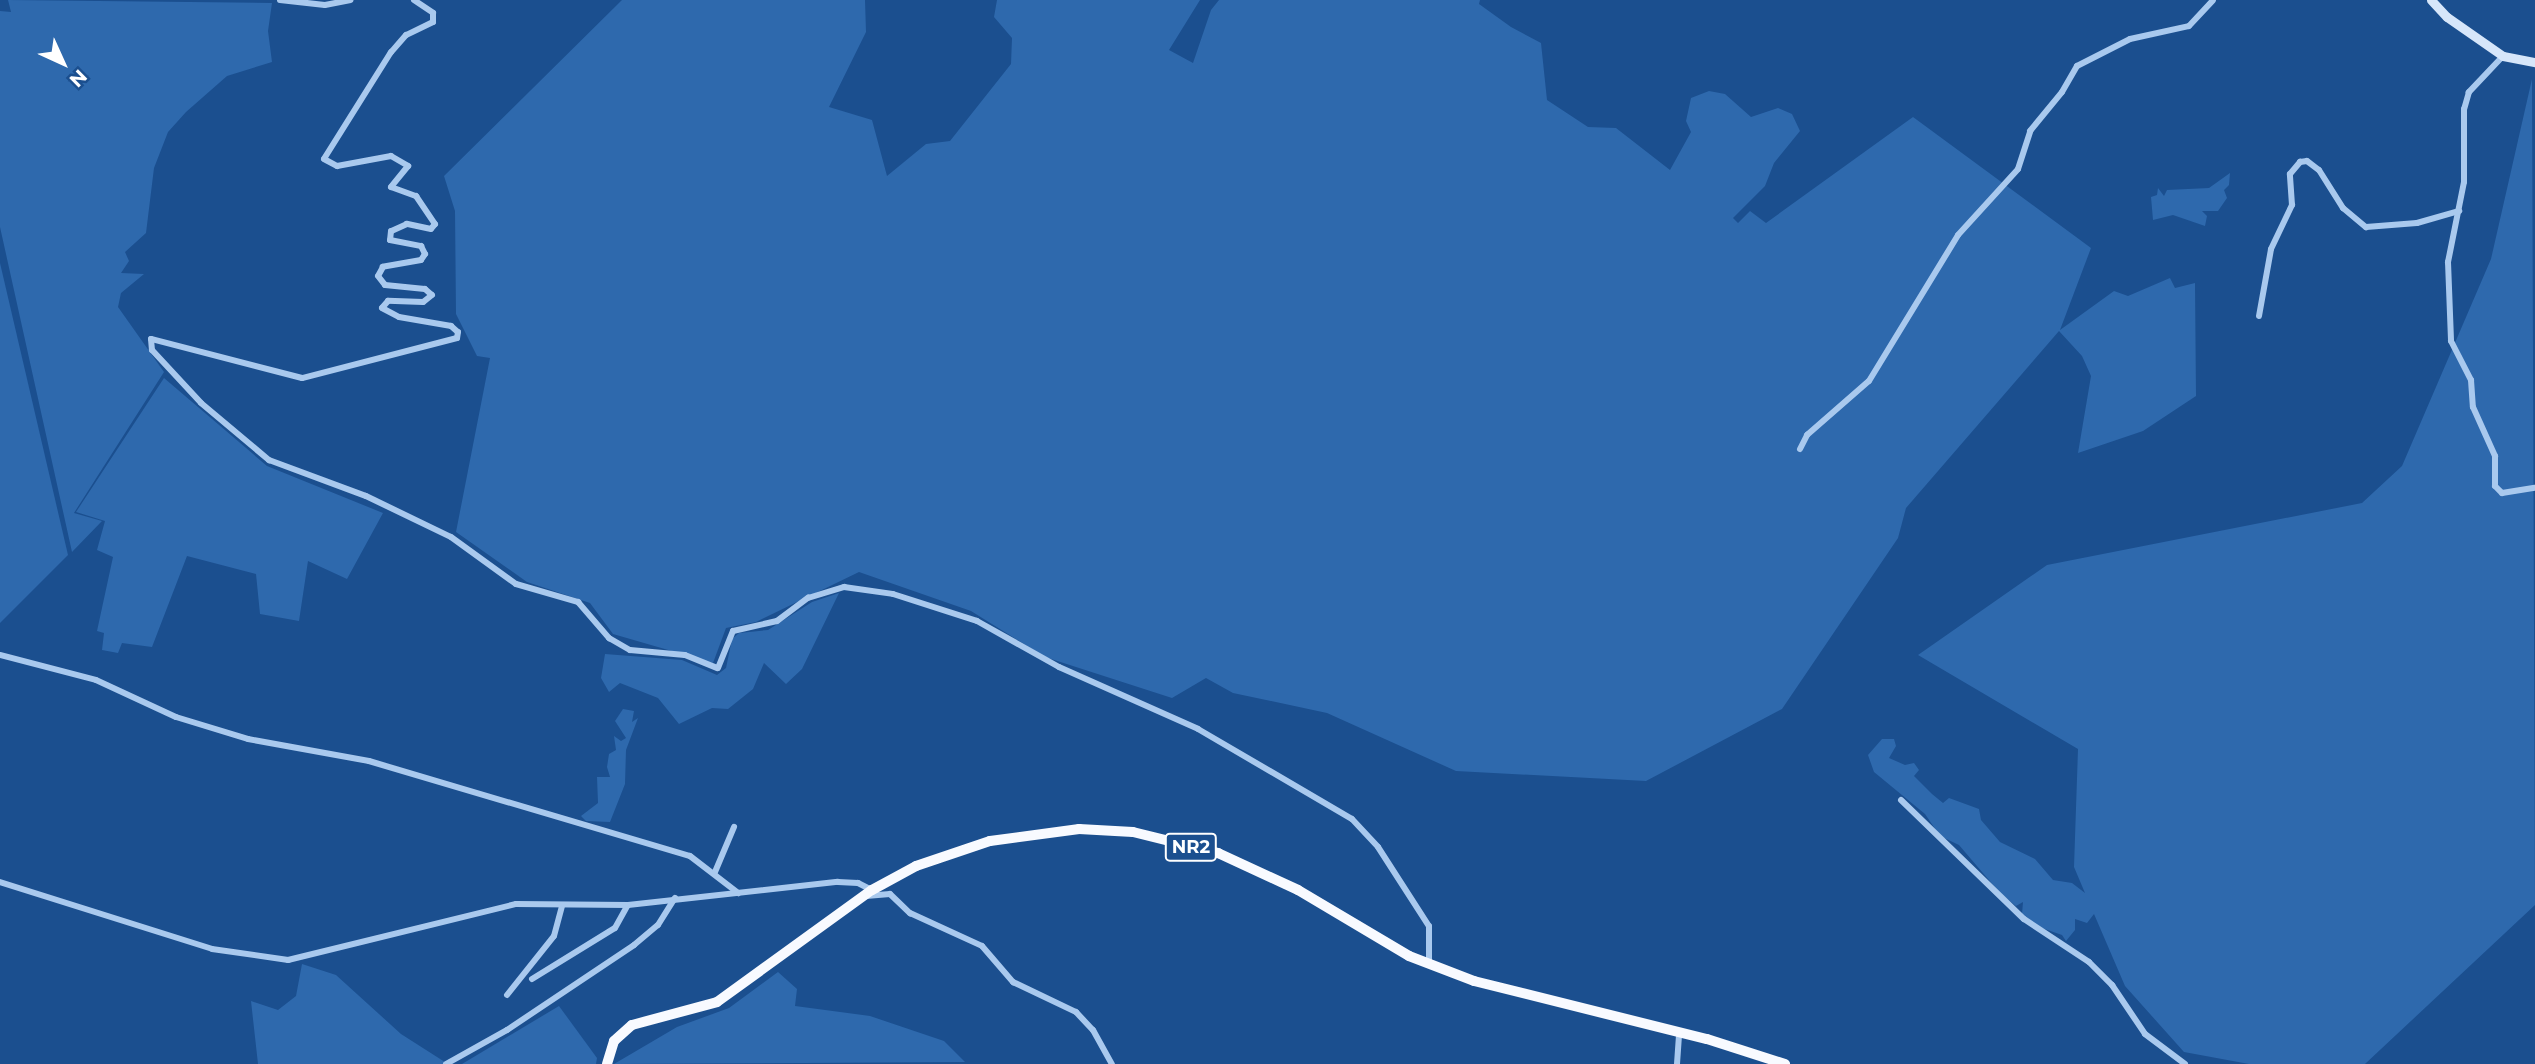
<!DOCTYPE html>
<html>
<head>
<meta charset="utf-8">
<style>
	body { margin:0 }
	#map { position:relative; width:2535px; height:1064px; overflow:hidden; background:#1b4f8f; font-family:Montserrat,sans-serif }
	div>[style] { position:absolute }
	.green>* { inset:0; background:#2e69ad }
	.minor>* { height:6px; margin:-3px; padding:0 3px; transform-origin:3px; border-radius:3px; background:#a9c9ee }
	.secondary>* { height:9px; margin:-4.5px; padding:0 4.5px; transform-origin:4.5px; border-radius:4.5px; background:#d6e6fa }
	.trunk>* { height:10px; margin:-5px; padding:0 5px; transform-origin:5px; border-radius:5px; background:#f8faff }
	span { translate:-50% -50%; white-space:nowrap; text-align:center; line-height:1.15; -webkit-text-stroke:6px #1b4f8f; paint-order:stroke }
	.shield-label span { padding:2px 5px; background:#1b4f8f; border:2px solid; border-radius:5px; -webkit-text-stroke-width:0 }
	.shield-label { font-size:18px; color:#fff; font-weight:700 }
	.north { position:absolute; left:28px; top:28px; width:70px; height:70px; -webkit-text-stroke:5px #1b4f8f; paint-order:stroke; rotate:135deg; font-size:19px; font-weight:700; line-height:28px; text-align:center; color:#fff }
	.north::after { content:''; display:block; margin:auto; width:24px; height:32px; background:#fff; clip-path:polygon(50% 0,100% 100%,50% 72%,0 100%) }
</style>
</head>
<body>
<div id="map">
	<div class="green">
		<i style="clip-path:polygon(8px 0,272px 3px,268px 31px,272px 62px,227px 76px,186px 112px,168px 132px,154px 168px,146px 233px,125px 252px,129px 261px,121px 273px,144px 274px,121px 293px,118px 307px,164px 372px,74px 513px,102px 521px,72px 552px,0 227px,0 11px,11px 12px)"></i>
		<i style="clip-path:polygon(622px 0,865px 0,866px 32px,829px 107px,872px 120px,887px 176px,926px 144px,950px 141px,1011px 64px,1012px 38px,994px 17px,997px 0,1200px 0,1169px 50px,1193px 63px,1211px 10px,1219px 0,1480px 0,1479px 4px,1511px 27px,1541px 43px,1547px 100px,1588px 127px,1616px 128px,1670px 170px,1691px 132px,1686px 121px,1691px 98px,1709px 91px,1725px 94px,1751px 117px,1778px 108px,1792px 114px,1800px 131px,1774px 163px,1765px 186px,1733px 218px,1738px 223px,1750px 211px,1766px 223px,1913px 117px,2091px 248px,2060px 330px,2114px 291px,2128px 296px,2170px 278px,2175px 288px,2195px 283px,2196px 396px,2143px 431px,2078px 453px,2091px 376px,2082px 356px,2059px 331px,1906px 508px,1898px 538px,1782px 709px,1646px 781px,1456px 771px,1327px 713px,1233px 693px,1206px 678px,1172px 698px,1045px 657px,971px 611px,859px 572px,756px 622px,726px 628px,713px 663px,613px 634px,590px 603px,527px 582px,456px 532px,490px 358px,477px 356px,456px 314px,455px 211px,444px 176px)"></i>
		<i style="clip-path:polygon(2532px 79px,2535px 905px,2365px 1064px,2249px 1064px,2184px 1052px,2125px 986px,2094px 914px,2087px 923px,2075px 919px,2075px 930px,2066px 941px,2062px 935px,2036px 926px,2022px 914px,2023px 902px,2016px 906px,2000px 893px,1959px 845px,1940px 836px,1925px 814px,1874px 772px,1868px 755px,1882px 739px,1894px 739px,1896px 746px,1889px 758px,1905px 765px,1914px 763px,1919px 770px,1914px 776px,1932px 794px,1943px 803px,1949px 798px,1979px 809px,1981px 820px,2000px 842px,2035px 859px,2053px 880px,2072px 883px,2085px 893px,2074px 867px,2078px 749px,1918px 655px,2047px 565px,2362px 503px,2402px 466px,2491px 259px)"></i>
		<i style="clip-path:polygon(2230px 173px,2229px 185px,2224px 190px,2227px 198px,2218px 211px,2202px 211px,2207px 216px,2205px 226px,2173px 215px,2153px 220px,2151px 197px,2157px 195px,2158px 188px,2164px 196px,2167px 190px,2209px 188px)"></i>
		<i style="clip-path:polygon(0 263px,68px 555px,0 623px)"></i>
		<i style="clip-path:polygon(164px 378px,267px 466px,383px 513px,347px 579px,308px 561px,299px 621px,260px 614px,256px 574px,187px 556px,152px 647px,122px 643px,118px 653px,102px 650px,104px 633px,97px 631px,113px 557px,97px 550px,105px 521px,76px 512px)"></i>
		<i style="clip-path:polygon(839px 593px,802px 669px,786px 684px,764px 663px,753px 689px,728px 709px,712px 708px,679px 724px,658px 698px,620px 683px,609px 692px,601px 678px,605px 654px,682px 660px,717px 675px,726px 668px,732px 639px,739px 633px,768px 630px,812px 602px)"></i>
		<i style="clip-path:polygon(623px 709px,634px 711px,632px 722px,638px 718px,626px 750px,625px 784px,610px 822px,586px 821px,581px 816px,598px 803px,597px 777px,610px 777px,607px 767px,609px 754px,616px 750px,614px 736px,621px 741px,626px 738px,615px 721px)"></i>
		<i style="clip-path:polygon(302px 964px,336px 975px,401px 1034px,448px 1064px,258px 1064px,251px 1001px,278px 1010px,296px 996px)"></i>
		<i style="clip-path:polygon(778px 972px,797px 989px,795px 1006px,870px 1016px,944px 1041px,965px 1062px,614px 1064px,677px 1027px,729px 1008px)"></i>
		<i style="clip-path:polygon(559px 1006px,597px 1058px,596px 1064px,462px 1064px)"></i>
	</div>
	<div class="minor">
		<i style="left:280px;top:0;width:45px;rotate:6.3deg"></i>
		<i style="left:325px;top:5px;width:26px;rotate:-11deg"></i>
		<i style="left:414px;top:0;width:23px;rotate:34deg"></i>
		<i style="left:433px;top:13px;width:9px;rotate:90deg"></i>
		<i style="left:433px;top:22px;width:30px;rotate:154deg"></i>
		<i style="left:406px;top:35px;width:23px;rotate:131deg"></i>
		<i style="left:391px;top:52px;width:126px;rotate:122.1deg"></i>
		<i style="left:324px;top:159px;width:15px;rotate:28deg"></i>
		<i style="left:337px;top:166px;width:55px;rotate:-10.5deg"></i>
		<i style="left:391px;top:156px;width:20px;rotate:30deg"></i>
		<i style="left:408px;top:166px;width:27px;rotate:129deg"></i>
		<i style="left:391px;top:187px;width:27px;rotate:20deg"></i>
		<i style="left:416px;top:196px;width:34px;rotate:56deg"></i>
		<i style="left:435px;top:224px;width:6px;rotate:129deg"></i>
		<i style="left:431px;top:229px;width:25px;rotate:-168deg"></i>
		<i style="left:407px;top:224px;width:17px;rotate:156deg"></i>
		<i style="left:391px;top:231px;width:9px;rotate:96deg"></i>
		<i style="left:390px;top:240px;width:32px;rotate:11deg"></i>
		<i style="left:421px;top:246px;width:9px;rotate:63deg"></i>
		<i style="left:425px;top:254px;width:7px;rotate:124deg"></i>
		<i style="left:421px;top:260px;width:39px;rotate:170deg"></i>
		<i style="left:383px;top:267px;width:10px;rotate:119deg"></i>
		<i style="left:378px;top:276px;width:11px;rotate:52deg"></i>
		<i style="left:385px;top:285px;width:40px;rotate:5.7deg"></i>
		<i style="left:425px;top:289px;width:9px;rotate:41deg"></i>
		<i style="left:432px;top:295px;width:11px;rotate:142deg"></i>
		<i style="left:423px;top:302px;width:35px;rotate:-178deg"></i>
		<i style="left:388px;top:301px;width:9px;rotate:131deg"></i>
		<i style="left:382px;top:308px;width:19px;rotate:28deg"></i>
		<i style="left:399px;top:317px;width:53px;rotate:9.8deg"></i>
		<i style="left:451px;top:326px;width:9px;rotate:41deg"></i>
		<i style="left:458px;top:332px;width:6px;rotate:99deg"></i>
		<i style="left:457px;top:338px;width:160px;rotate:165.5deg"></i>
		<i style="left:302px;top:378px;width:156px;rotate:-165.5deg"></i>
		<i style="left:151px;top:339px;width:11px;rotate:85deg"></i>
		<i style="left:152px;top:350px;width:72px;rotate:47.2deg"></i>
		<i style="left:201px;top:403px;width:89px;rotate:40deg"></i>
		<i style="left:269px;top:460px;width:103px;rotate:20.4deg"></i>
		<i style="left:366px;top:496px;width:94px;rotate:25.8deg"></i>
		<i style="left:451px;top:537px;width:80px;rotate:35.9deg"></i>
		<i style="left:516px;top:584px;width:65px;rotate:16.2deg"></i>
		<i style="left:578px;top:602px;width:48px;rotate:49.3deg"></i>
		<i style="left:609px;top:638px;width:24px;rotate:30deg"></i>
		<i style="left:630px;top:650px;width:55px;rotate:5.2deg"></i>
		<i style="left:685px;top:655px;width:35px;rotate:22deg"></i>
		<i style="left:718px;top:668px;width:40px;rotate:-68deg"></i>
		<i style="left:733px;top:631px;width:45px;rotate:-12.8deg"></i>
		<i style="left:777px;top:621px;width:39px;rotate:-37deg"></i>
		<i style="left:808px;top:598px;width:38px;rotate:-17deg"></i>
		<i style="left:844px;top:587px;width:49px;rotate:8.1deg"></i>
		<i style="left:893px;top:594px;width:88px;rotate:17.8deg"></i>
		<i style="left:977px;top:621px;width:94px;rotate:29.3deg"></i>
		<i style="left:1059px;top:667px;width:152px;rotate:24deg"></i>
		<i style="left:1198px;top:729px;width:178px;rotate:30.3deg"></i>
		<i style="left:1352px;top:819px;width:38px;rotate:47deg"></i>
		<i style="left:1378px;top:847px;width:94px;rotate:57.2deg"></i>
		<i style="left:1429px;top:926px;width:38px;rotate:90deg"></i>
		<i style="left:2503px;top:56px;width:50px;rotate:133.4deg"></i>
		<i style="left:2469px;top:92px;width:18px;rotate:106deg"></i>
		<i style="left:2464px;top:109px;width:73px;rotate:90deg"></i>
		<i style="left:2464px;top:182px;width:82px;rotate:101.3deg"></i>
		<i style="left:2448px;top:262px;width:79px;rotate:87.8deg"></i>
		<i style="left:2451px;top:341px;width:44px;rotate:62.9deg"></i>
		<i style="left:2471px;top:380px;width:27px;rotate:86deg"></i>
		<i style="left:2473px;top:407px;width:54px;rotate:65.8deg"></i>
		<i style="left:2495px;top:456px;width:30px;rotate:90deg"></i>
		<i style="left:2495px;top:486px;width:10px;rotate:45deg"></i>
		<i style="left:2502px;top:493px;width:33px;rotate:-9deg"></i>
		<i style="left:2259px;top:316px;width:68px;rotate:-79.8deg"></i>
		<i style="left:2271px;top:249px;width:49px;rotate:-64.5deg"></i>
		<i style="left:2292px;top:205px;width:31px;rotate:-94deg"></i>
		<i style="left:2290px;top:174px;width:16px;rotate:-50deg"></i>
		<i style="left:2300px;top:162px;width:7px;rotate:-8deg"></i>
		<i style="left:2307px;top:161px;width:15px;rotate:37deg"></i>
		<i style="left:2319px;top:170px;width:45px;rotate:57.7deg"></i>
		<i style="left:2343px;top:208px;width:30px;rotate:40deg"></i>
		<i style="left:2366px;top:227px;width:51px;rotate:-4.5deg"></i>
		<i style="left:2417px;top:223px;width:44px;rotate:-15.9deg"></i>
		<i style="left:1800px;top:449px;width:16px;rotate:-63deg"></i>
		<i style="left:1807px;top:435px;width:82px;rotate:-41.1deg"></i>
		<i style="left:1869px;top:381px;width:171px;rotate:-58.6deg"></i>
		<i style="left:1958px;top:235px;width:89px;rotate:-47.7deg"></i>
		<i style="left:2018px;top:169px;width:40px;rotate:-72deg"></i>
		<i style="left:2030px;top:131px;width:50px;rotate:-50.6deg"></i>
		<i style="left:2062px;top:92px;width:30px;rotate:-60deg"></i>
		<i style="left:2077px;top:66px;width:59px;rotate:-27deg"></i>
		<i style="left:2130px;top:39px;width:60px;rotate:-12.4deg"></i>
		<i style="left:2189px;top:26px;width:35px;rotate:-47deg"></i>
		<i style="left:0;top:655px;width:99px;rotate:14.6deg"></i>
		<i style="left:96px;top:680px;width:88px;rotate:24.8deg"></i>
		<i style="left:176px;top:717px;width:75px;rotate:17deg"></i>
		<i style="left:248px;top:739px;width:123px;rotate:10.3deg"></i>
		<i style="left:369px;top:761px;width:335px;rotate:16.5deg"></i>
		<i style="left:690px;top:856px;width:61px;rotate:37.6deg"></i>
		<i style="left:1901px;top:800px;width:171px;rotate:44.1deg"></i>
		<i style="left:2024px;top:919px;width:78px;rotate:33.5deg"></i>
		<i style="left:2089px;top:962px;width:33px;rotate:45deg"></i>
		<i style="left:2112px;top:985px;width:59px;rotate:56deg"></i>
		<i style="left:2145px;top:1034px;width:50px;rotate:36.9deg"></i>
		<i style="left:715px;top:872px;width:49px;rotate:-67.1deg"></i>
		<i style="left:0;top:882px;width:222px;rotate:17.5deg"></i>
		<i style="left:212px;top:949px;width:77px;rotate:8.2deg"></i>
		<i style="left:288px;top:960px;width:235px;rotate:-13.8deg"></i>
		<i style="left:516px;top:904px;width:112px;rotate:0.5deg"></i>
		<i style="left:628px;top:905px;width:211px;rotate:-6.3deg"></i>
		<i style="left:838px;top:882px;width:20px;rotate:3deg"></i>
		<i style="left:858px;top:883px;width:16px;rotate:27deg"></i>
		<i style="left:866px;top:896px;width:24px;rotate:-5deg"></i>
		<i style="left:890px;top:894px;width:28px;rotate:44deg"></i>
		<i style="left:910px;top:913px;width:79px;rotate:24.6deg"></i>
		<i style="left:982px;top:946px;width:48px;rotate:49.3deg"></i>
		<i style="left:1013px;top:982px;width:70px;rotate:25.5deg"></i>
		<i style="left:1076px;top:1012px;width:25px;rotate:47deg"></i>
		<i style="left:1093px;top:1030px;width:39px;rotate:61deg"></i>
		<i style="left:532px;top:979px;width:97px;rotate:-31.6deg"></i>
		<i style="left:615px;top:928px;width:26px;rotate:-61deg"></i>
		<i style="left:507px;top:995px;width:75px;rotate:-51.5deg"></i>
		<i style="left:554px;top:936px;width:31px;rotate:-75deg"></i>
		<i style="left:446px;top:1064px;width:70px;rotate:-29.1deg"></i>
		<i style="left:507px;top:1030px;width:153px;rotate:-33.8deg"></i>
		<i style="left:634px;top:945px;width:31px;rotate:-40deg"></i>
		<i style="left:658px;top:925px;width:32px;rotate:-58deg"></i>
		<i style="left:1677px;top:1064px;width:31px;rotate:-86deg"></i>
	</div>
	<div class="secondary">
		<i style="left:2431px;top:0;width:23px;rotate:47deg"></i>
		<i style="left:2447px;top:17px;width:68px;rotate:34.9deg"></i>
		<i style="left:2503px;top:56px;width:33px;rotate:11deg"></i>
	</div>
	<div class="trunk">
		<i style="left:607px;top:1064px;width:24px;rotate:-73deg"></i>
		<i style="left:614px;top:1041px;width:24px;rotate:-42deg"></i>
		<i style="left:632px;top:1025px;width:88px;rotate:-15.1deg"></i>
		<i style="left:717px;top:1002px;width:191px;rotate:-35.9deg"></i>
		<i style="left:872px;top:890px;width:50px;rotate:-28.6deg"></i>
		<i style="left:916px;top:866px;width:78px;rotate:-18.7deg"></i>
		<i style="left:990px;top:841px;width:90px;rotate:-7.7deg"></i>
		<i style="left:1079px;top:829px;width:54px;rotate:3.2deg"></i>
		<i style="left:1133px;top:832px;width:88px;rotate:13.9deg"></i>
		<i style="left:1218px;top:853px;width:88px;rotate:24.8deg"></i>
		<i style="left:1298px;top:890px;width:129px;rotate:30.7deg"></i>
		<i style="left:1409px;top:956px;width:70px;rotate:21deg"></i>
		<i style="left:1474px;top:981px;width:240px;rotate:14deg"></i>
		<i style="left:1707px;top:1039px;width:82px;rotate:17.8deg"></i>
	</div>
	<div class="shield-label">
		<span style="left:1191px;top:847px">NR2</span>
	</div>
	<div class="north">N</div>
</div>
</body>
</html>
